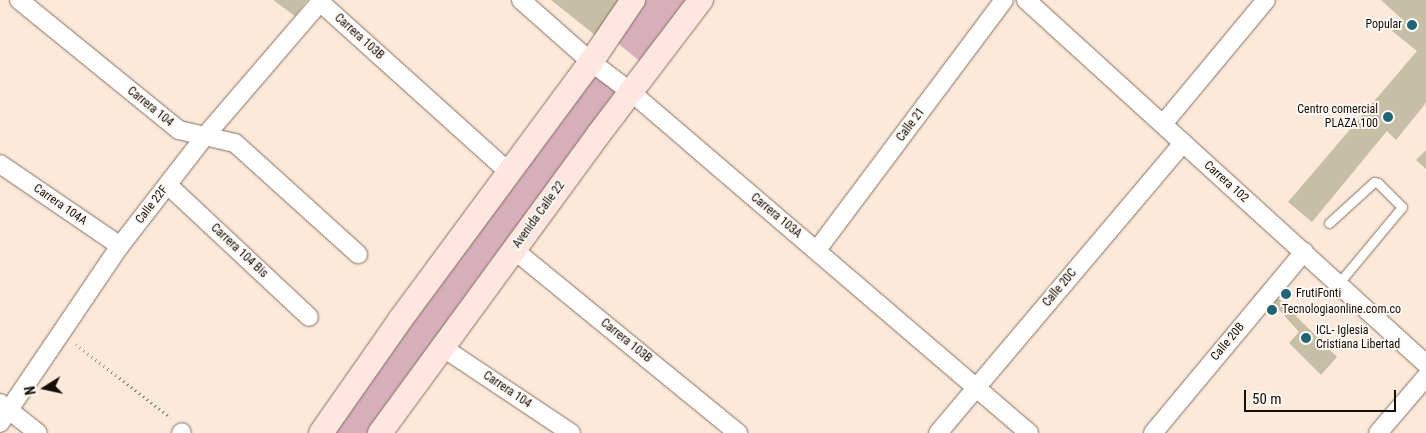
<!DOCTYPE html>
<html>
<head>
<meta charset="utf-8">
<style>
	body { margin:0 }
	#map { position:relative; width:1426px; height:433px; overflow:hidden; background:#fce9da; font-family:"Roboto Condensed",sans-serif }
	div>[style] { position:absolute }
	.green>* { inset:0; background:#d7afba }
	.building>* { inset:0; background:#c6bfa5 }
	.path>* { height:3px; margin-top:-1.5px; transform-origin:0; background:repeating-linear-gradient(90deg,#978a7e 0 1px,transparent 0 5px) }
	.roads { filter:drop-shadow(0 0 1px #84705e) drop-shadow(0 0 1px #84705e) }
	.lane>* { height:9px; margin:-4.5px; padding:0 4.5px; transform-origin:4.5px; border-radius:4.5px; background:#fff }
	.street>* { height:18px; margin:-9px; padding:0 9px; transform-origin:9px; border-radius:9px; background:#fff }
	.secondary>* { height:24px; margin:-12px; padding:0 12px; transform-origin:12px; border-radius:12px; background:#ffe6e1 }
	.dots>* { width:14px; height:14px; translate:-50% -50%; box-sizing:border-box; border:2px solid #fef9f5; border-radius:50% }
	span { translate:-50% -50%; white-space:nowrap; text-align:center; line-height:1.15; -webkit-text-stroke:4px #fef9f5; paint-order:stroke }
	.poi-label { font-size:12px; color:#150e07 }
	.right { translate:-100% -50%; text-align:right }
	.left { translate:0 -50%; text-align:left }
	.street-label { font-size:12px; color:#150e07 }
	.north { position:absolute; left:20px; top:363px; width:50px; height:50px; -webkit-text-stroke:4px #fef9f5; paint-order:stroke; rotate:260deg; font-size:14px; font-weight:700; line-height:20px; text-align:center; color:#150e07 }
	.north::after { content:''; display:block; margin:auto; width:18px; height:22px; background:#150e07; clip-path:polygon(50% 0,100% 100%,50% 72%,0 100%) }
	.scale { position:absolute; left:1244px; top:390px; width:152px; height:22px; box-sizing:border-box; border:2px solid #150e07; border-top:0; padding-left:6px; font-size:15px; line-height:18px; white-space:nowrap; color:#150e07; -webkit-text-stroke:4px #fef9f5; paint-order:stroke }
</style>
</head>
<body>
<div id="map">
	<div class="green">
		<i style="clip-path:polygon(643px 0,688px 0,642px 63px,614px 40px)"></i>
		<i style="clip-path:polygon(592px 71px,620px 93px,510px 237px,367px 433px,331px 433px)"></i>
	</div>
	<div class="building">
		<i style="clip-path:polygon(273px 0,307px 0,295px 16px)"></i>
		<i style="clip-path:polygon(551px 0,620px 0,595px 35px)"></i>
		<i style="clip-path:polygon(1381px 0,1426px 0,1426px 103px,1396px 140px,1387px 131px,1312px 222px,1288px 202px,1417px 51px,1392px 31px,1402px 19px)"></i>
		<i style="clip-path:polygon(1426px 150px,1426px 169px,1416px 160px)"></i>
		<i style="clip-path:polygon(1277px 297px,1337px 357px,1321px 375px,1289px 343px,1299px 332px,1272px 302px)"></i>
	</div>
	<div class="path">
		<i style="left:76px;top:344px;width:120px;rotate:37.9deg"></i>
	</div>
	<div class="roads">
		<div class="lane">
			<i style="left:1329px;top:223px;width:61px;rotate:-42.3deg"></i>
			<i style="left:1374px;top:182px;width:4px;rotate:14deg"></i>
			<i style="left:1378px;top:183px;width:34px;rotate:45deg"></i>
			<i style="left:1402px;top:207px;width:100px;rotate:129.7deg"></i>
		</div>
		<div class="street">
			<i style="left:19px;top:0;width:206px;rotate:39.1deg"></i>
			<i style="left:179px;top:130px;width:57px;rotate:13.1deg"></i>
			<i style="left:235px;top:143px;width:166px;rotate:42.1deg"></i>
			<i style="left:521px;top:0;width:94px;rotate:41.5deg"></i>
			<i style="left:591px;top:62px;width:50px;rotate:36.9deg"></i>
			<i style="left:631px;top:92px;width:524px;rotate:40.59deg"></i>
			<i style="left:1026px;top:0;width:541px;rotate:42.3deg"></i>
			<i style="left:320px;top:2px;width:254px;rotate:42deg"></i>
			<i style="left:1163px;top:124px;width:161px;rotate:-50.3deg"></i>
			<i style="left:0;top:164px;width:145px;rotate:34.3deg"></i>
			<i style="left:168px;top:185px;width:193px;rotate:43.1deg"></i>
			<i style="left:513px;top:249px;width:291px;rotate:39.3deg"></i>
			<i style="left:817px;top:250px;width:312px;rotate:-53.2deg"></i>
			<i style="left:442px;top:347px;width:155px;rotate:33.7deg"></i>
			<i style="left:0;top:403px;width:48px;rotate:38.3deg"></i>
			<i style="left:0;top:423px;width:214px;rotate:-55.9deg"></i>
			<i style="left:120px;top:246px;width:139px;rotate:-52.3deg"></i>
			<i style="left:205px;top:136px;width:179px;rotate:-49.3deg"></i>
			<i style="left:181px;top:433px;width:1px;rotate:-45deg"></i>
			<i style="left:938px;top:433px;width:380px;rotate:-49.8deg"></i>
			<i style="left:1153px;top:433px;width:236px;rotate:-50.2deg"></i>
			<i style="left:1378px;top:433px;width:74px;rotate:-49.4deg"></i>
		</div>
		<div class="secondary">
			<i style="left:321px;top:433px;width:138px;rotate:-55deg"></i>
			<i style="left:400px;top:320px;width:321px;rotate:-53.5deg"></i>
			<i style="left:591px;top:62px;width:75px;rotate:-55.9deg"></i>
			<i style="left:380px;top:433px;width:369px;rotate:-53.8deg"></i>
			<i style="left:598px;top:135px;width:170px;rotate:-52.7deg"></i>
		</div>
	</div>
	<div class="dots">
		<i style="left:1412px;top:25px;background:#206476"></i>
		<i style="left:1388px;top:117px;background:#206476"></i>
		<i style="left:1286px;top:294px;background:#206476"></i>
		<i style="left:1272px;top:310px;background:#206476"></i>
		<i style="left:1306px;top:338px;background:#206476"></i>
	</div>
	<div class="poi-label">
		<span class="right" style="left:1402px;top:25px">Popular</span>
		<span class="right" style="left:1378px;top:117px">Centro comercial<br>PLAZA 100</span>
		<span class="left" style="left:1296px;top:294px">FrutiFonti</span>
		<span class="left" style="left:1282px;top:310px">Tecnologiaonline.com.co</span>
		<span class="left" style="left:1316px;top:338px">ICL- Iglesia<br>Cristiana Libertad</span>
	</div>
	<div class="street-label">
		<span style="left:359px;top:37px;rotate:42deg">Carrera 103B</span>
		<span style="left:150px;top:107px;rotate:39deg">Carrera 104</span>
		<span style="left:911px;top:125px;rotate:-53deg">Calle 21</span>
		<span style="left:1226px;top:182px;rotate:42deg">Carrera 102</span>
		<span style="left:60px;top:205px;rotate:35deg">Carrera 104A</span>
		<span style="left:152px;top:205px;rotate:-52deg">Calle 22F</span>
		<span style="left:539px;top:215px;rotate:-54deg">Avenida Calle 22</span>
		<span style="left:776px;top:216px;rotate:40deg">Carrera 103A</span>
		<span style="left:239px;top:251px;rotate:43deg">Carrera 104 Bis</span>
		<span style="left:1060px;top:288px;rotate:-50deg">Calle 20C</span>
		<span style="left:626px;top:341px;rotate:39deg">Carrera 103B</span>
		<span style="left:1228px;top:342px;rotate:-50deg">Calle 20B</span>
		<span style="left:507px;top:390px;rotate:34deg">Carrera 104</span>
	</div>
	<div class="north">N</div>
	<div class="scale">50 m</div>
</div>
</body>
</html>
